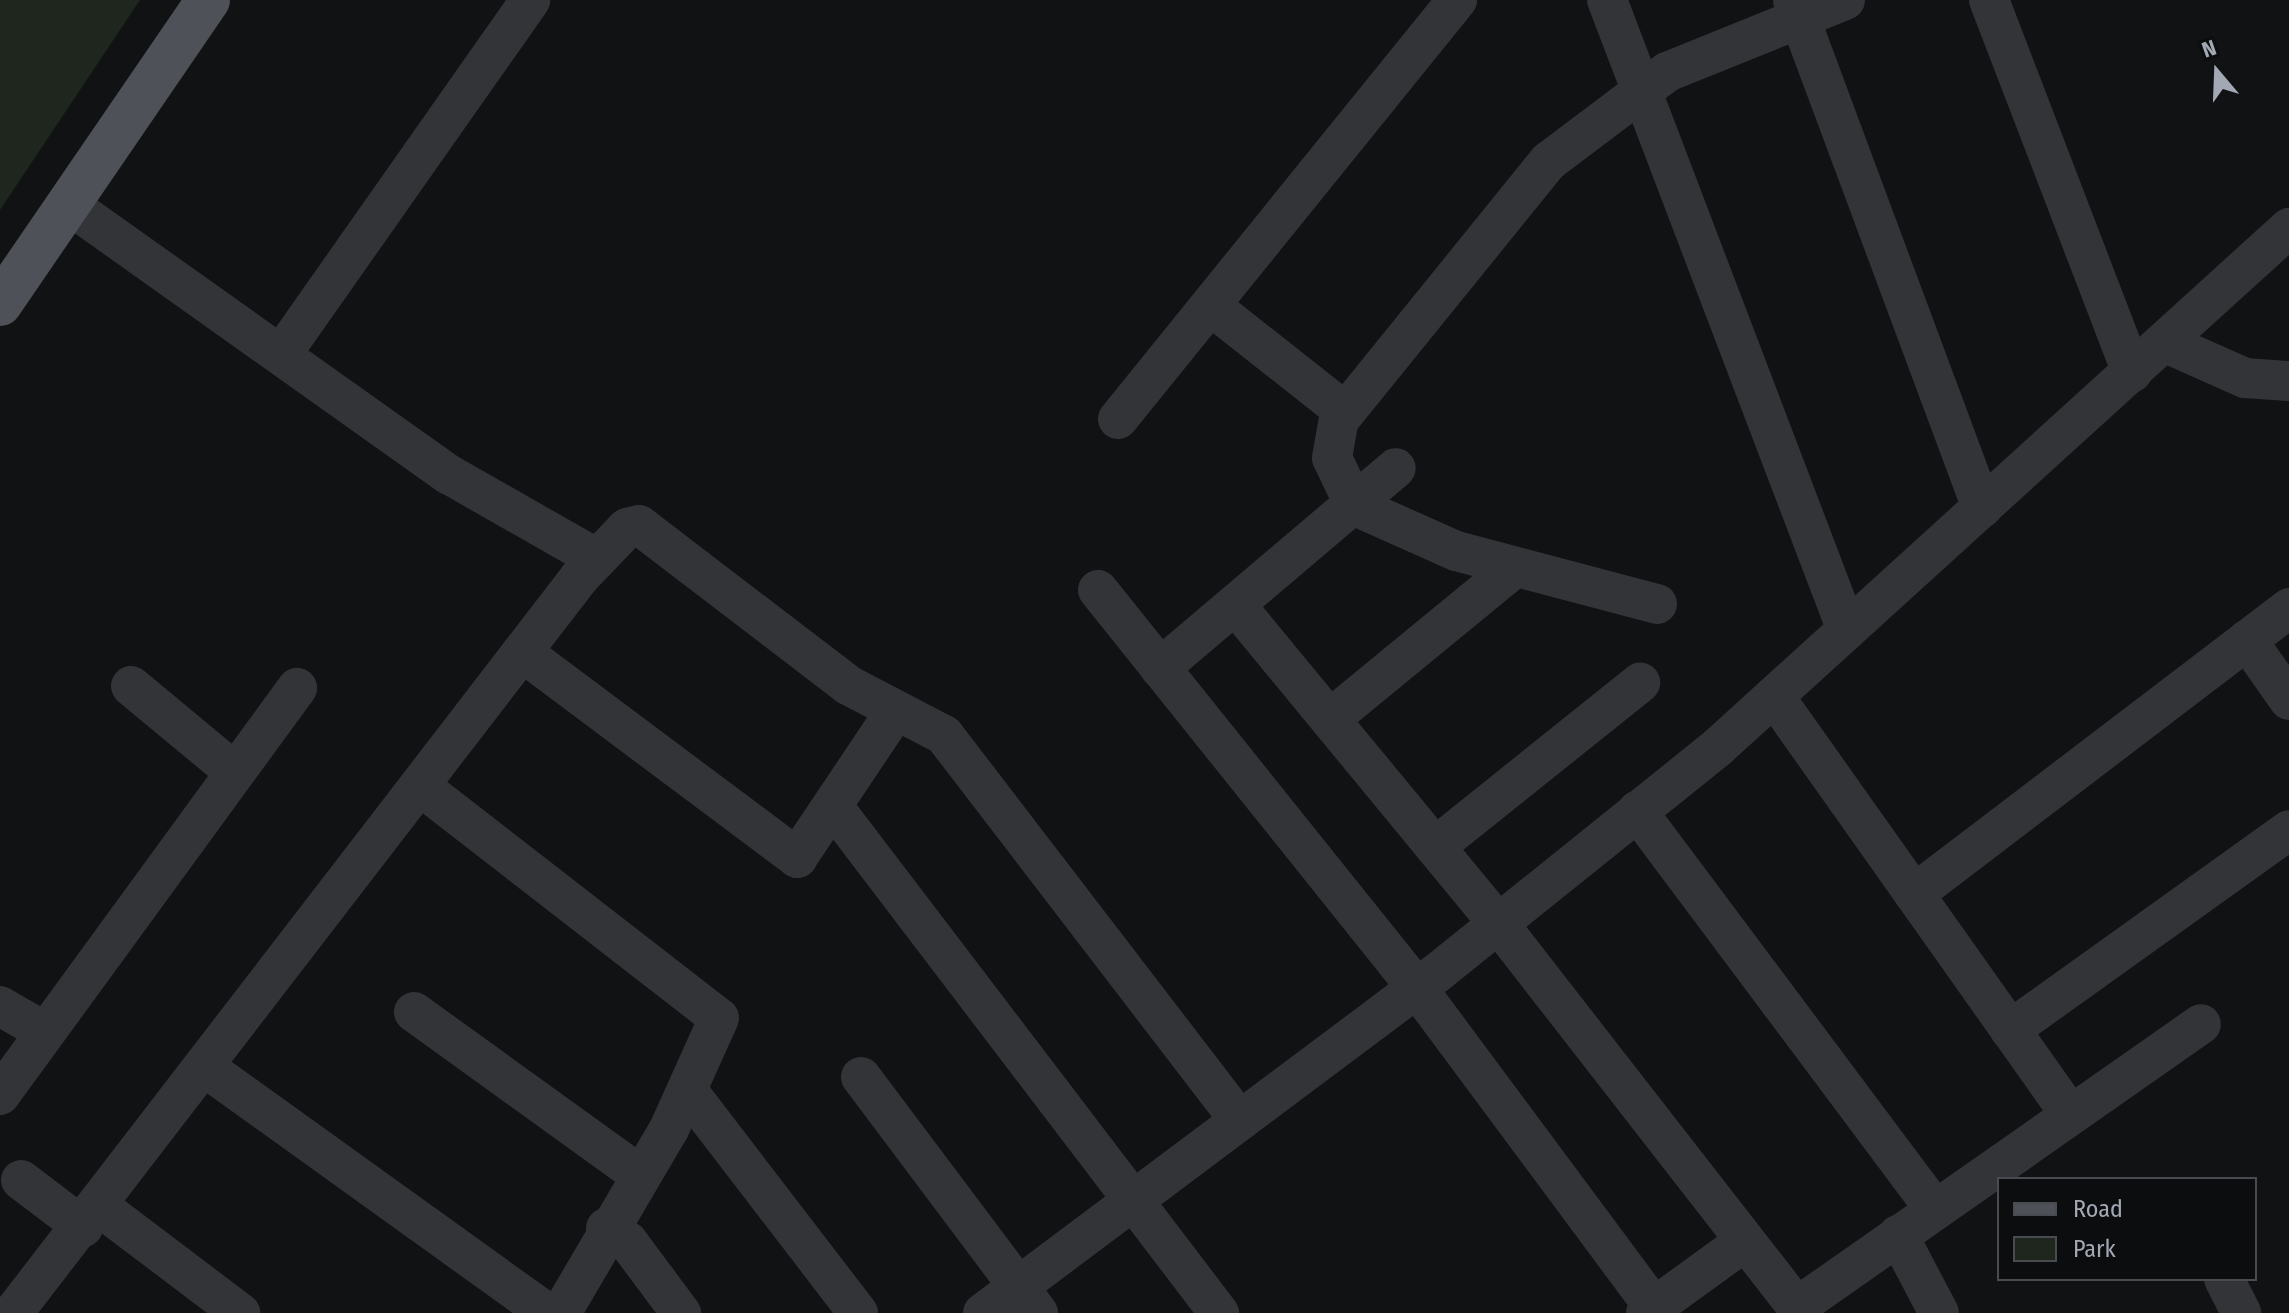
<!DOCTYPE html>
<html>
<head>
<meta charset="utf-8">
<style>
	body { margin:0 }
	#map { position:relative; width:2289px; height:1313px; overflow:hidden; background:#111213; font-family:"Fira Sans Condensed",sans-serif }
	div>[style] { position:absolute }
	.green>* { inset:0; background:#1e261e }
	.minor>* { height:40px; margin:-20px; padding:0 20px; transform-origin:20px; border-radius:20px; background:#323438 }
	.major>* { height:44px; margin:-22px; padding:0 22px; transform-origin:22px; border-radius:22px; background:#4e5157 }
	span { translate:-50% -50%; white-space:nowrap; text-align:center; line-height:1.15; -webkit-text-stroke:6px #0c0d0e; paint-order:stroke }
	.legend { position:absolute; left:1997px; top:1177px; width:260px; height:104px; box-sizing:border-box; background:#0c0d0e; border:2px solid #484b50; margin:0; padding:10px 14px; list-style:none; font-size:24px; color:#a3a9b4 }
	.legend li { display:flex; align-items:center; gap:16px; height:40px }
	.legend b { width:40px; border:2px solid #484b50 }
	.north { position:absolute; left:2177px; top:32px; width:80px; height:80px; -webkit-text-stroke:6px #0c0d0e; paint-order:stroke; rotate:341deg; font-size:22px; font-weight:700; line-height:32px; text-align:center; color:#a3a9b4 }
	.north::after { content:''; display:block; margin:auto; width:28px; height:36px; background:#a3a9b4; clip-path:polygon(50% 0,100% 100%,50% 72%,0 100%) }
</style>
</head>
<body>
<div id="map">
	<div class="green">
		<i style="clip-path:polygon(0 0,140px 0,0 210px)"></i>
	</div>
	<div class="minor">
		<i style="left:1607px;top:0;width:674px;rotate:69.15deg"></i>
		<i style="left:1793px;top:0;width:542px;rotate:69.59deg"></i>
		<i style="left:1989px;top:0;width:399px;rotate:69deg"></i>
		<i style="left:68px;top:204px;width:468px;rotate:35.4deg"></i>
		<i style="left:450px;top:475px;width:169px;rotate:29.7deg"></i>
		<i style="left:1211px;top:306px;width:171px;rotate:38.3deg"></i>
		<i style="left:2166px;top:343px;width:86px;rotate:23.9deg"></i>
		<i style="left:2245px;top:378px;width:44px;rotate:3.9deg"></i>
		<i style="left:283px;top:352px;width:430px;rotate:-54.9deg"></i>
		<i style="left:1118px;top:419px;width:539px;rotate:-51.02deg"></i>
		<i style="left:1098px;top:590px;width:510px;rotate:51.29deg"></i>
		<i style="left:1417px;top:988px;width:405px;rotate:53.4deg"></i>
		<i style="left:1657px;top:604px;width:208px;rotate:-165.2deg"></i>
		<i style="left:1456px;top:551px;width:111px;rotate:-156deg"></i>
		<i style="left:1355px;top:506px;width:53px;rotate:-115.6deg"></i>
		<i style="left:1332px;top:458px;width:39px;rotate:-80deg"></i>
		<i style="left:1339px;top:420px;width:333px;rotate:-51deg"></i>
		<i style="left:1549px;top:161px;width:148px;rotate:-37deg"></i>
		<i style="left:1667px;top:72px;width:192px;rotate:-22deg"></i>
		<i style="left:1238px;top:608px;width:408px;rotate:50.5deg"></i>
		<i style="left:1498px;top:923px;width:487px;rotate:52.1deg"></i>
		<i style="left:1797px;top:1307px;width:493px;rotate:-35deg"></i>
		<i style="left:2247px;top:640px;width:73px;rotate:55deg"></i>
		<i style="left:522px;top:652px;width:344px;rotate:36.8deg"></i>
		<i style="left:797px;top:858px;width:178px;rotate:-56.2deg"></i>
		<i style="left:1160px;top:668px;width:309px;rotate:-40.3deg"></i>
		<i style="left:131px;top:686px;width:131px;rotate:39.7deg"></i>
		<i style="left:1774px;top:696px;width:512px;rotate:54.7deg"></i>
		<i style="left:1330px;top:719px;width:239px;rotate:-39.4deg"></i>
		<i style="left:420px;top:786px;width:378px;rotate:37.8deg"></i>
		<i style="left:719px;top:1018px;width:122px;rotate:114.2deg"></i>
		<i style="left:669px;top:1129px;width:213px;rotate:120.4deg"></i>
		<i style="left:835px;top:809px;width:634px;rotate:52.7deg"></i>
		<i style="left:1637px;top:811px;width:496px;rotate:53.2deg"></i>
		<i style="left:1435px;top:847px;width:263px;rotate:-38.7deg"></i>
		<i style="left:1914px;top:894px;width:472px;rotate:-37.3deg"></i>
		<i style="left:0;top:1006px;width:52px;rotate:30deg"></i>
		<i style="left:414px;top:1012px;width:279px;rotate:35.8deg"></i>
		<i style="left:2010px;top:1030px;width:343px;rotate:-35.6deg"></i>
		<i style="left:206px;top:1068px;width:420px;rotate:35.7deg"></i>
		<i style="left:861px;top:1077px;width:295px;rotate:53.1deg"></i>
		<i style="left:687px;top:1090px;width:281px;rotate:52.5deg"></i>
		<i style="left:0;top:1095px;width:504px;rotate:-53.88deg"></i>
		<i style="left:21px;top:1180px;width:78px;rotate:37.2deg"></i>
		<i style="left:100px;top:1207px;width:176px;rotate:37.1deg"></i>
		<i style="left:606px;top:1228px;width:26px;rotate:32deg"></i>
		<i style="left:628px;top:1242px;width:89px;rotate:53.3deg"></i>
		<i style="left:1898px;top:1235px;width:88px;rotate:62.3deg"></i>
		<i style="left:2224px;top:1279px;width:38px;rotate:63deg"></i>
		<i style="left:13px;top:1313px;width:928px;rotate:-52.4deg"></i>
		<i style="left:579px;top:578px;width:69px;rotate:-46.2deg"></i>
		<i style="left:627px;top:528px;width:12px;rotate:-14deg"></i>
		<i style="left:639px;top:525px;width:263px;rotate:37.4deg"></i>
		<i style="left:848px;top:685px;width:108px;rotate:27.5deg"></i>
		<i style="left:944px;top:735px;width:486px;rotate:52.5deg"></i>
		<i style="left:983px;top:1313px;width:567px;rotate:-36.83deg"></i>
		<i style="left:1437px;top:973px;width:361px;rotate:-38.8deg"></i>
		<i style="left:1718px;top:747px;width:772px;rotate:-42.27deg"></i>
		<i style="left:1646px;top:1313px;width:121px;rotate:-35.9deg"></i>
	</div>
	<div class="major">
		<i style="left:0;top:304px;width:368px;rotate:-55.6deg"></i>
	</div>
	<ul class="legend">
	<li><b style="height:10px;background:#4e5157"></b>Road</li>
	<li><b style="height:22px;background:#1e261e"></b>Park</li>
	</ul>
	<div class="north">N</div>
</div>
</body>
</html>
